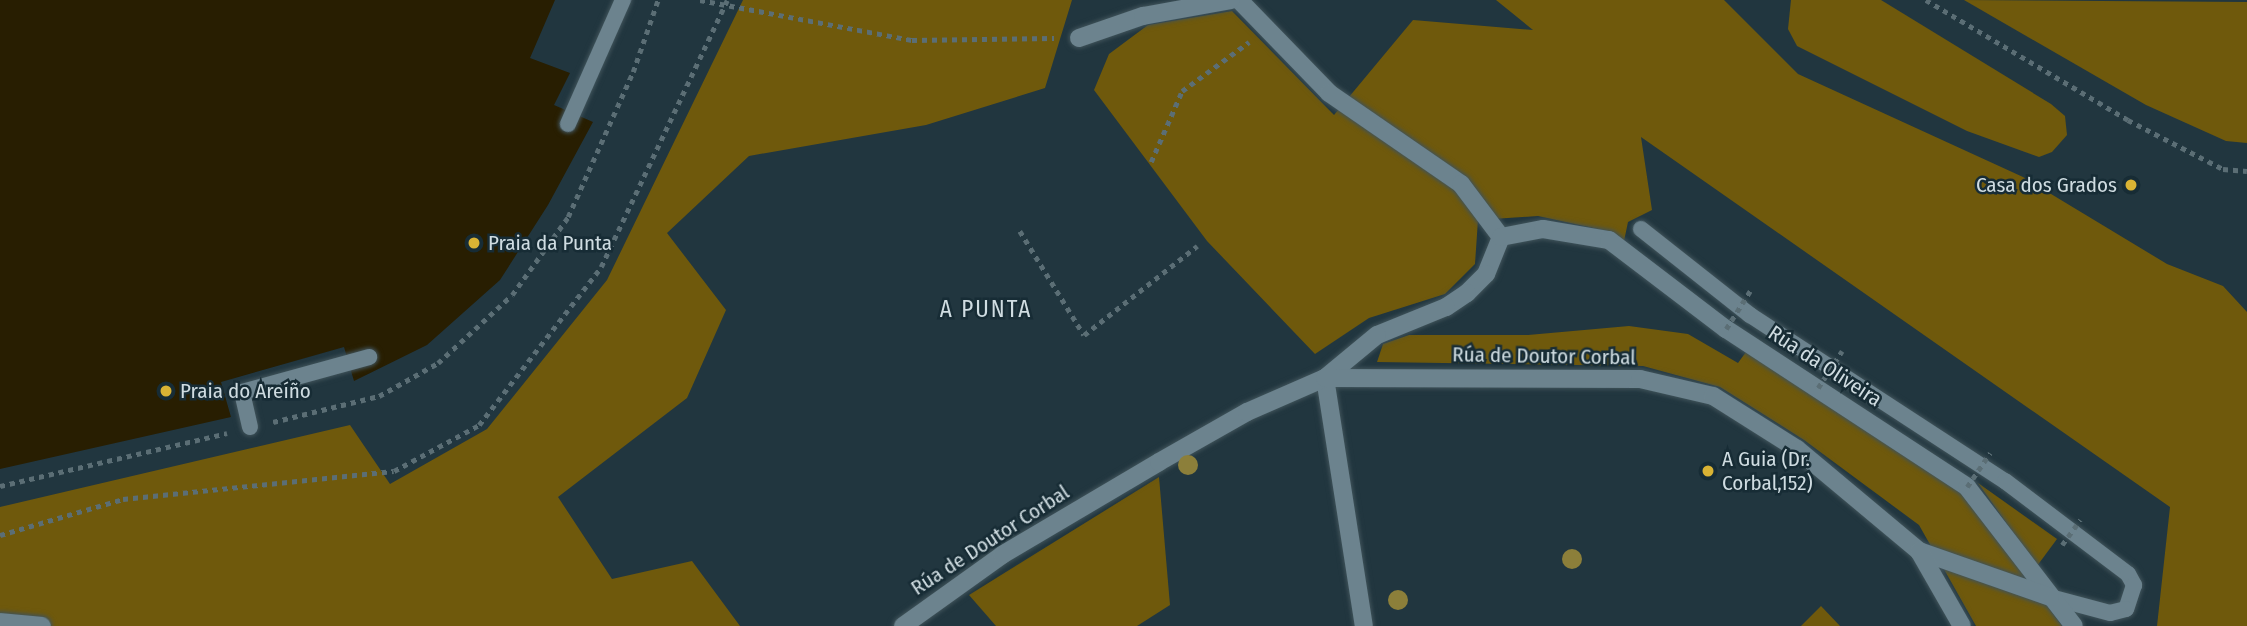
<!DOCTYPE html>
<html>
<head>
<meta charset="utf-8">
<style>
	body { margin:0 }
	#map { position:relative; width:2247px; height:626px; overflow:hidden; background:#21363f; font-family:"Fira Sans Condensed",sans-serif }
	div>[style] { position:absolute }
	.green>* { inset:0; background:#6f590c }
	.water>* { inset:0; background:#281e01 }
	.path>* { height:4.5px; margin-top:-2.25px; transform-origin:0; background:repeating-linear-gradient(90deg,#5b6e75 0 5px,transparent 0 10px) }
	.roads { filter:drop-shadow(0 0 2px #40535a) drop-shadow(0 0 2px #40535a) }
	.lane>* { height:16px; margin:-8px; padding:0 8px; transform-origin:8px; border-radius:8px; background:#6c838e }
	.street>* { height:18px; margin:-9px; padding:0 9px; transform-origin:9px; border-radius:9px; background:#6c838e }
	.path-bridge>* { height:4.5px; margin-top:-2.25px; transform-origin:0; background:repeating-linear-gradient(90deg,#5b6e75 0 5px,transparent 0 10px) }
	.trees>* { width:20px; height:20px; margin:-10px; border-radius:50%; background:#8c7f3a }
	.dots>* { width:19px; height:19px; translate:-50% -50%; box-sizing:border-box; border:4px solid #172c35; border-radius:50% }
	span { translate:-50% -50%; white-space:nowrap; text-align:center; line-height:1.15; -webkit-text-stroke:5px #172c35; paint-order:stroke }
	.poi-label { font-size:21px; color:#cfdce1 }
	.right { translate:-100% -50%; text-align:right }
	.left { translate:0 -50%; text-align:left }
	.street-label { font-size:21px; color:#cfdce1 }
	.neighbourhood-label { font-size:23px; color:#cfdce1; letter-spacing:2px }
</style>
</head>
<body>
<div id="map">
	<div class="green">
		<i style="clip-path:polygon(743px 0,1072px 0,1045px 88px,926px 125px,749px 156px,667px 233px,726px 310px,687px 398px,558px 497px,612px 579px,692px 561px,740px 626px,0 626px,0 507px,350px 425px,390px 484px,487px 429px,607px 280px)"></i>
		<i style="clip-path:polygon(1496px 0,1724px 0,1798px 74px,2023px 177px,2167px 264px,2223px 286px,2247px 312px,2247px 626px,2157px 626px,2170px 507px,1641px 137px,1652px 210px,1628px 222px,1624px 241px,1612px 232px,1538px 216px,1478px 220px,1475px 264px,1445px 294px,1369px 318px,1315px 354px,1207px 241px,1094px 90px,1109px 54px,1148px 25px,1232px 11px,1334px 115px,1413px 20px,1533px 30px)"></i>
		<i style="clip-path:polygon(1791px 0,1881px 0,2051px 104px,2065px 116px,2067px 135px,2052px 152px,2039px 157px,1967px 131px,1797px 46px,1788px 29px)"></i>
		<i style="clip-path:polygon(1964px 0,2247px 2px,2247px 143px,2226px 141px,2146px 105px)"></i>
		<i style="clip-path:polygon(1629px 326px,1688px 334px,1738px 363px,1746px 352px,1965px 496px,2062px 626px,1976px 626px,1919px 525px,1804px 440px,1720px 387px,1643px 366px,1377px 362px,1383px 344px,1409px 335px,1528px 335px)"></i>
		<i style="clip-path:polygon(1159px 477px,1170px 605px,1137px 626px,996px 626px,969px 595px)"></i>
		<i style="clip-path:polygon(1978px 483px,2057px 539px,2037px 566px)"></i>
		<i style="clip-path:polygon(1821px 606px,1840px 626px,1801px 626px)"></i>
	</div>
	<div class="water">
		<i style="clip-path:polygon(0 0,555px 0,530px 58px,570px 73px,554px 105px,593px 122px,548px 205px,500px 280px,427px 345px,354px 381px,344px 347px,221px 382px,231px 417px,0 469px)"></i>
	</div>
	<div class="path">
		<i style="left:700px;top:0;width:216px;rotate:10.7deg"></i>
		<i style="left:912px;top:40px;width:142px;rotate:-0.8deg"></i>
		<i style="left:1926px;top:0;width:235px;rotate:30.7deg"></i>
		<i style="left:2128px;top:120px;width:107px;rotate:27.3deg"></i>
		<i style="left:2223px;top:169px;width:24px;rotate:5deg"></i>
		<i style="left:1151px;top:162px;width:77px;rotate:-66.4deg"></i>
		<i style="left:1182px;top:91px;width:83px;rotate:-36.2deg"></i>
		<i style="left:1020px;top:231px;width:122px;rotate:58.4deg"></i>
		<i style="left:1084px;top:335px;width:144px;rotate:-38.2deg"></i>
		<i style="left:273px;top:422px;width:109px;rotate:-13.8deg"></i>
		<i style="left:379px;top:396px;width:68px;rotate:-29.2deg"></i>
		<i style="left:438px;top:363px;width:100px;rotate:-42.6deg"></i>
		<i style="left:512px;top:295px;width:96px;rotate:-54.3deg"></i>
		<i style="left:568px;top:217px;width:159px;rotate:-65.9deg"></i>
		<i style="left:633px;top:72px;width:76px;rotate:-70.9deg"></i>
		<i style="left:0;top:486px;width:233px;rotate:-13.1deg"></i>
		<i style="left:0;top:535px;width:128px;rotate:-16.3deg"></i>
		<i style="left:123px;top:499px;width:272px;rotate:-5.9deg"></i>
		<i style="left:394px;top:471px;width:97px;rotate:-28.4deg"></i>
		<i style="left:479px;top:425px;width:200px;rotate:-52.3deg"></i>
		<i style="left:601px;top:267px;width:295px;rotate:-64.7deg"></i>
	</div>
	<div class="roads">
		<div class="lane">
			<i style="left:568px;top:124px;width:136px;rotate:-66.1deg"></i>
			<i style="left:1641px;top:229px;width:139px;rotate:38.3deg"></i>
			<i style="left:1750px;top:315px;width:304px;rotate:33.1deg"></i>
			<i style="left:2005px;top:481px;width:154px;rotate:37.1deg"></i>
			<i style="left:2128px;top:574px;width:13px;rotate:61deg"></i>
			<i style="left:2134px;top:585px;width:25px;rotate:108deg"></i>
			<i style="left:2126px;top:609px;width:16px;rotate:166deg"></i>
			<i style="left:2110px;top:613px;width:62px;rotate:-165.1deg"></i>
			<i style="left:250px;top:427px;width:36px;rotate:-103deg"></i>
			<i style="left:242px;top:392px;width:132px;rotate:-15.4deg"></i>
		</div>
		<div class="street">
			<i style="left:1239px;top:0;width:129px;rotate:45.9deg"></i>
			<i style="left:1329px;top:93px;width:160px;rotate:34.6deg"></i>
			<i style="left:1461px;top:184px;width:66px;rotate:53deg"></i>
			<i style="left:1501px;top:237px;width:40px;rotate:112deg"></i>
			<i style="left:1486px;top:274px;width:27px;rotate:135deg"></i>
			<i style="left:1467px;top:293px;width:25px;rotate:146deg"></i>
			<i style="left:1446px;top:307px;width:74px;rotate:157.9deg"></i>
			<i style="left:1377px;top:335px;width:67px;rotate:140.4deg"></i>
			<i style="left:1325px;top:378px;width:251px;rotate:81.1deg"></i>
			<i style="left:1079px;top:38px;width:68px;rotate:-19deg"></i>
			<i style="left:1143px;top:16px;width:89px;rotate:-10.3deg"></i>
			<i style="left:1501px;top:237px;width:43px;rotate:-10.8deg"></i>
			<i style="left:1543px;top:229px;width:67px;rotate:9.5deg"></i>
			<i style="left:1609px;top:240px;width:147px;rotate:37.3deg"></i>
			<i style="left:1726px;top:329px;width:288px;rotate:33.2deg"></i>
			<i style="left:1967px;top:487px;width:175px;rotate:52.4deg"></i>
			<i style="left:1919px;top:551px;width:139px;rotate:19.3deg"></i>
			<i style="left:0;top:622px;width:42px;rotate:5.4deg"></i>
			<i style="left:903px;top:626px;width:122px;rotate:-35.6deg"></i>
			<i style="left:1002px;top:555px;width:182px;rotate:-30.6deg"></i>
			<i style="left:1159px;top:462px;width:101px;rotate:-29.6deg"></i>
			<i style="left:1247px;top:412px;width:85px;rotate:-23.6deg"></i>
			<i style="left:1325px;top:378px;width:315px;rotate:0.2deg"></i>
			<i style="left:1640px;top:379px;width:75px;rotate:13.1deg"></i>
			<i style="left:1713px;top:396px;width:99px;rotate:32.2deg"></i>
			<i style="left:1797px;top:449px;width:159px;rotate:39.9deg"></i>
			<i style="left:1919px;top:551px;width:86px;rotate:60.2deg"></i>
		</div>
	</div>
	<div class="path-bridge">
		<i style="left:1726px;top:329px;width:45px;rotate:-57.7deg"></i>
		<i style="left:1818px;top:388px;width:44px;rotate:-57deg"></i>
		<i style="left:1967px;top:487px;width:41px;rotate:-55.9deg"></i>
		<i style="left:2062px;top:545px;width:31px;rotate:-54deg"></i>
	</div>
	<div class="trees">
		<i style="left:1188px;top:465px"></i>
		<i style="left:1572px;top:559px"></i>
		<i style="left:1398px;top:600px"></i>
	</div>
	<div class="dots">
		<i style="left:2131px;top:185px;background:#d9b334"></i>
		<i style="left:474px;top:243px;background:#d9b334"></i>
		<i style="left:166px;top:391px;background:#d9b334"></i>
		<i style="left:1708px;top:471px;background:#d9b334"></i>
	</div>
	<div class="poi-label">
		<span class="right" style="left:2117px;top:185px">Casa dos Grados</span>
		<span class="left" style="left:488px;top:243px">Praia da Punta</span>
		<span class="left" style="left:180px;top:391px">Praia do Areíño</span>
		<span class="left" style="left:1722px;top:471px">A Guia (Dr.<br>Corbal,152)</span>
	</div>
	<div class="street-label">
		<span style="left:1544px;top:356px;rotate:1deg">Rúa de Doutor Corbal</span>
		<span style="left:1825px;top:366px;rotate:33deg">Rúa da Oliveira</span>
		<span style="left:990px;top:540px;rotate:-33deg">Rúa de Doutor Corbal</span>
	</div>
	<div class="neighbourhood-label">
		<span style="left:986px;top:309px">A PUNTA</span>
	</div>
</div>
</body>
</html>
